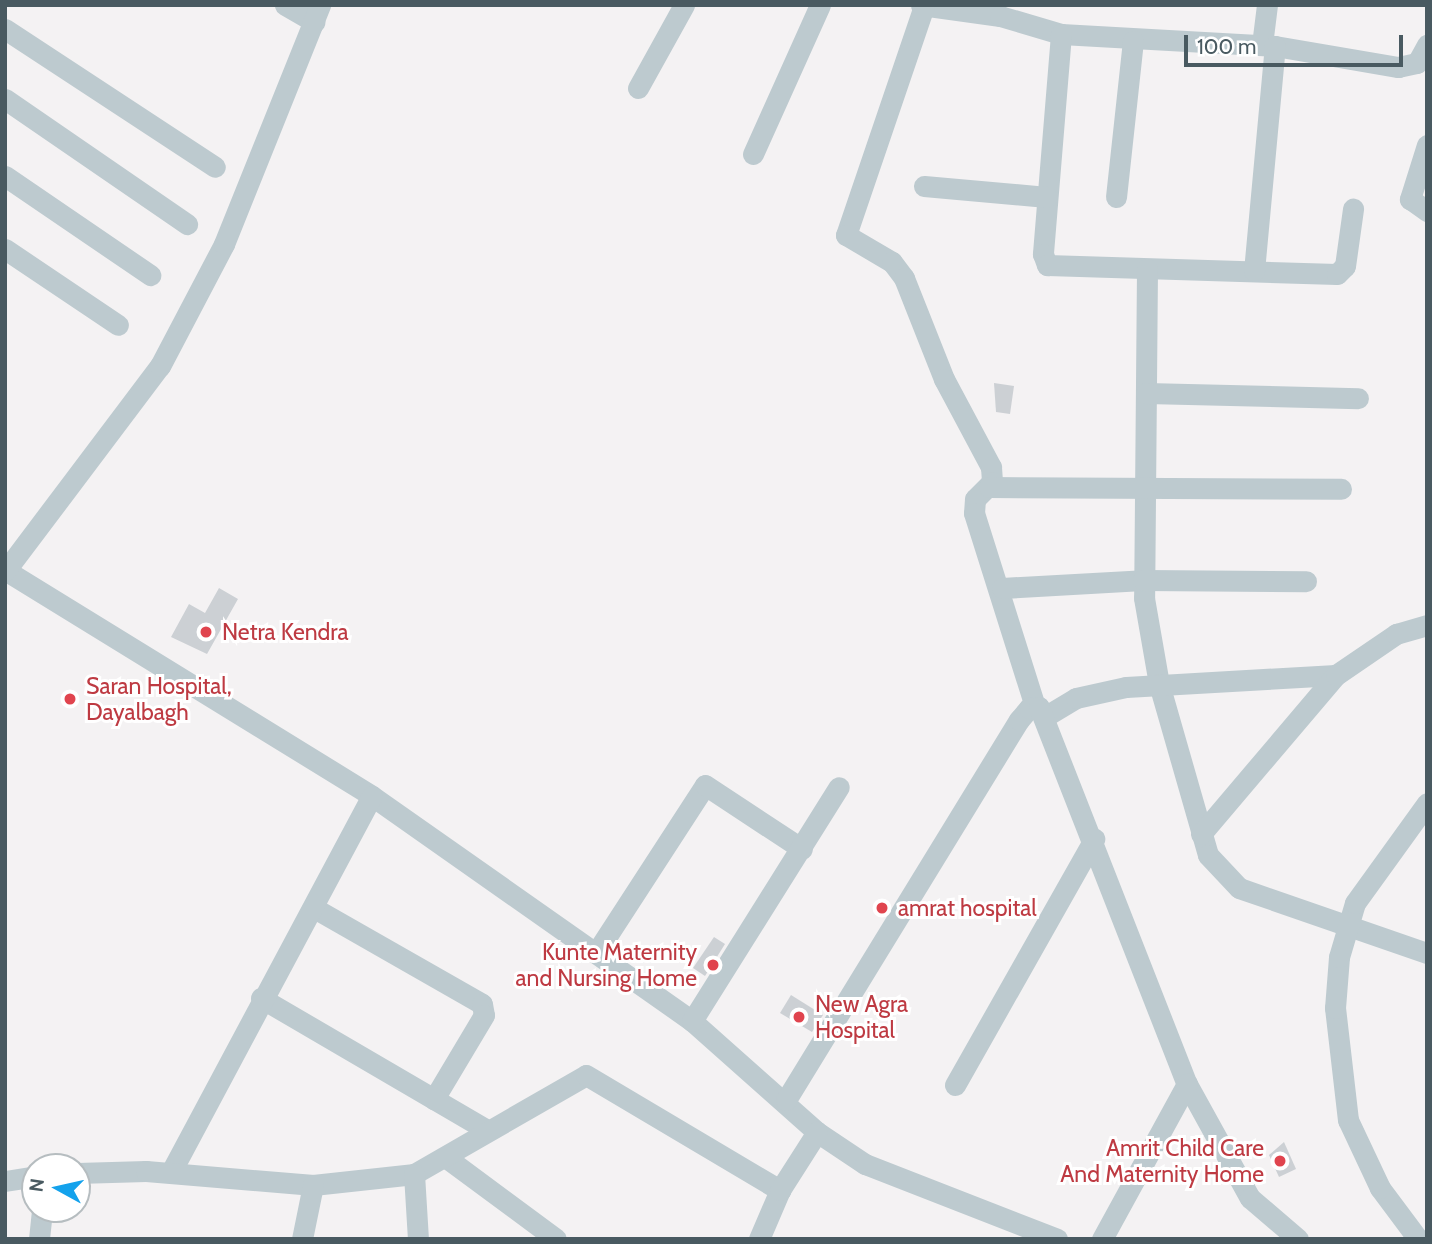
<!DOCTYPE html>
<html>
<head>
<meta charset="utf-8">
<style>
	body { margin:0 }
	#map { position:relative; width:1432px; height:1244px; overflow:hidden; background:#f4f2f3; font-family:Cabin,sans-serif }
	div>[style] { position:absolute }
	.building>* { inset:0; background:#ccd0d4 }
	.minor>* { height:21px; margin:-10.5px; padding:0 10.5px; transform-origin:10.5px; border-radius:10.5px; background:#bdcacf }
	.dots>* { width:19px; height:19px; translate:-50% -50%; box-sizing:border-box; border:4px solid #fff; border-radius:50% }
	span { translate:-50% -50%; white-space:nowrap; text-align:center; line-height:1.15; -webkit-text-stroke:6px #fff; paint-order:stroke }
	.health-label { font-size:23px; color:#be3a42 }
	.left { translate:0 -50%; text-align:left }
	.right { translate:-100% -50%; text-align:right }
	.frame { position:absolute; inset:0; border:7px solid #495a61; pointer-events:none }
	.north { position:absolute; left:21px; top:1153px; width:70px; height:70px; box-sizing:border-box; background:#fff; border:2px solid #b6bdc0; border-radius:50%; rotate:278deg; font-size:19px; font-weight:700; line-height:28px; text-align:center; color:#495a61 }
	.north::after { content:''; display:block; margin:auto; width:24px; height:32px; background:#14a2ec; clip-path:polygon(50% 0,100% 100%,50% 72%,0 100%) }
	.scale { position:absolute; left:1184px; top:35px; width:219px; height:32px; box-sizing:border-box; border:4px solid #495a61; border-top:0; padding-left:9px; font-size:21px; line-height:24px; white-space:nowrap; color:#495a61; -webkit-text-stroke:5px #fff; paint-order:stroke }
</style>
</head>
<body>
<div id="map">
	<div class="building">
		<i style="clip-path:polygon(994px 383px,1014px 386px,1010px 414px,996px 412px)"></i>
		<i style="clip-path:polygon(219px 588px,238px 599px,207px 654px,171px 637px,189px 604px,205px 613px)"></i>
		<i style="clip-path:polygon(714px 937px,725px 944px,705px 976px,693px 968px)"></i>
		<i style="clip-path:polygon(791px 995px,823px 1015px,812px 1032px,780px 1013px)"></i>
		<i style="clip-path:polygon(1284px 1142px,1296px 1169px,1279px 1177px,1269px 1155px)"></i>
	</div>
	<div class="minor">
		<i style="left:285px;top:5px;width:34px;rotate:30deg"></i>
		<i style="left:921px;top:5px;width:80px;rotate:7.9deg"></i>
		<i style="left:1000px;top:16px;width:64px;rotate:16.4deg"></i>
		<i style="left:1061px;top:34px;width:214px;rotate:3.2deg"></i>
		<i style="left:1275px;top:46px;width:125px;rotate:9.7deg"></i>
		<i style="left:1398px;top:67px;width:19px;rotate:-12deg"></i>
		<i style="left:1417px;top:63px;width:21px;rotate:-61deg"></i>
		<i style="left:924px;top:6px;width:242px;rotate:108.8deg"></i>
		<i style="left:846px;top:235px;width:53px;rotate:30.4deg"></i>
		<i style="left:892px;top:262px;width:20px;rotate:53deg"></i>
		<i style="left:904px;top:278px;width:109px;rotate:68.4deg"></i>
		<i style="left:944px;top:379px;width:100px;rotate:61.9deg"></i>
		<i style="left:991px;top:467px;width:15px;rotate:86deg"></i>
		<i style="left:992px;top:482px;width:24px;rotate:135deg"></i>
		<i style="left:975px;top:499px;width:14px;rotate:94deg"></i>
		<i style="left:974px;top:513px;width:202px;rotate:72.5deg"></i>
		<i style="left:5px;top:29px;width:251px;rotate:33.3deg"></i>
		<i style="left:1061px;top:34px;width:221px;rotate:94.7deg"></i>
		<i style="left:1043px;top:254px;width:12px;rotate:70deg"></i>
		<i style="left:1047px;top:265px;width:290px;rotate:1.8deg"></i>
		<i style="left:1337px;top:274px;width:11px;rotate:-45deg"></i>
		<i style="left:1345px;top:266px;width:58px;rotate:-82deg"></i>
		<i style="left:1262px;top:45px;width:40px;rotate:-82.9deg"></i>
		<i style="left:638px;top:88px;width:95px;rotate:-61deg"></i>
		<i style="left:5px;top:99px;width:221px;rotate:34.5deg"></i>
		<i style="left:1427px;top:145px;width:57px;rotate:107.5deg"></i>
		<i style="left:1410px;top:199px;width:21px;rotate:35deg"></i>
		<i style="left:753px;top:154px;width:163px;rotate:-65.8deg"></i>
		<i style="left:5px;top:176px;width:176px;rotate:34.3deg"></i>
		<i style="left:924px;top:186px;width:123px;rotate:5.1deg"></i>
		<i style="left:1116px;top:197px;width:157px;rotate:-83.8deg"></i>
		<i style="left:5px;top:249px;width:136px;rotate:33.9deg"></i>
		<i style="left:1147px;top:269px;width:329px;rotate:90.5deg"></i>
		<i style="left:1144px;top:598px;width:87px;rotate:80.1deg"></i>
		<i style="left:1159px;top:684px;width:178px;rotate:74deg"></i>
		<i style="left:1208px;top:855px;width:45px;rotate:46.8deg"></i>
		<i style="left:1239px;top:888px;width:199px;rotate:19.1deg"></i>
		<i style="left:1254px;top:271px;width:226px;rotate:-84.7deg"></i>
		<i style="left:1146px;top:393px;width:212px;rotate:1.4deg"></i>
		<i style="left:989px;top:487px;width:352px;rotate:0.3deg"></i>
		<i style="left:5px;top:570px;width:431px;rotate:31.6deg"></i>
		<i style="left:372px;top:796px;width:391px;rotate:35.1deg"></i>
		<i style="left:692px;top:1021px;width:167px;rotate:41.6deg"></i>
		<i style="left:817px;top:1132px;width:58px;rotate:33.7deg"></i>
		<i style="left:865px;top:1164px;width:206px;rotate:21.3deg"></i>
		<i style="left:6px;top:570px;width:256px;rotate:-53deg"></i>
		<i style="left:160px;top:366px;width:138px;rotate:-62.3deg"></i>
		<i style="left:224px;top:244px;width:258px;rotate:-68.1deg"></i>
		<i style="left:1002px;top:588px;width:141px;rotate:-3.2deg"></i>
		<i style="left:1143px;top:580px;width:163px;rotate:0.4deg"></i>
		<i style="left:1046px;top:716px;width:35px;rotate:-31deg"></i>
		<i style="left:1076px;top:698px;width:51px;rotate:-12.4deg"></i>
		<i style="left:1126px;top:687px;width:210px;rotate:-3.3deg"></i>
		<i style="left:1201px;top:834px;width:209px;rotate:-49.7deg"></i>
		<i style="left:1336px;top:675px;width:73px;rotate:-34.3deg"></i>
		<i style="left:1396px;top:634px;width:32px;rotate:-16deg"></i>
		<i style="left:314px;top:908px;width:193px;rotate:29.7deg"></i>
		<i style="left:482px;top:1004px;width:11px;rotate:80deg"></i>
		<i style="left:484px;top:1015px;width:98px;rotate:120.8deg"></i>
		<i style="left:596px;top:953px;width:200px;rotate:-57deg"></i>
		<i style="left:705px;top:785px;width:116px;rotate:33.4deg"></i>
		<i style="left:261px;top:998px;width:259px;rotate:30.3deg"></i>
		<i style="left:692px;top:1021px;width:276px;rotate:-57.9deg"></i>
		<i style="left:955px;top:1085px;width:283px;rotate:-60.5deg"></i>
		<i style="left:786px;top:1100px;width:446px;rotate:-58.5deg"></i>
		<i style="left:1019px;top:720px;width:16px;rotate:-50deg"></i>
		<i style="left:1029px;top:708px;width:10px;rotate:-6deg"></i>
		<i style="left:1039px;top:707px;width:405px;rotate:68.6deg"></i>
		<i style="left:1187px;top:1084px;width:130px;rotate:61.1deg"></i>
		<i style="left:1250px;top:1198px;width:63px;rotate:40.5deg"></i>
		<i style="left:448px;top:1159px;width:134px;rotate:36.5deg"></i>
		<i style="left:171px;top:1172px;width:426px;rotate:-61.9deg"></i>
		<i style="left:77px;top:1173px;width:69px;rotate:-1.7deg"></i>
		<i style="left:146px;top:1171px;width:168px;rotate:4.8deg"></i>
		<i style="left:313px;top:1185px;width:102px;rotate:-6.2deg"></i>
		<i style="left:414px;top:1174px;width:198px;rotate:-29.9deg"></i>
		<i style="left:586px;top:1075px;width:226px;rotate:30.7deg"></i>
		<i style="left:414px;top:1174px;width:65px;rotate:86.5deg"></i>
		<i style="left:5px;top:1181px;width:30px;rotate:-9deg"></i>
		<i style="left:39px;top:1239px;width:30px;rotate:-84deg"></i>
		<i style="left:302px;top:1239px;width:55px;rotate:-78.5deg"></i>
		<i style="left:759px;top:1239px;width:53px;rotate:-66.8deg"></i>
		<i style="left:780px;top:1190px;width:69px;rotate:-57.5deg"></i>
		<i style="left:1102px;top:1239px;width:177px;rotate:-61.3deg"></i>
		<i style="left:1418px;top:1239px;width:64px;rotate:-126.7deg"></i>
		<i style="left:1380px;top:1188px;width:75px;rotate:-115.2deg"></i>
		<i style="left:1348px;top:1120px;width:113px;rotate:-96.6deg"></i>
		<i style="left:1335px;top:1008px;width:51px;rotate:-85.5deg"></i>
		<i style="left:1339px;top:957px;width:56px;rotate:-73.5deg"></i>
		<i style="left:1355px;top:903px;width:123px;rotate:-54.2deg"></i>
	</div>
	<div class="dots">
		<i style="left:206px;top:632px;background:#e0444e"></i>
		<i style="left:70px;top:699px;background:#e0444e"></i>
		<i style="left:882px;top:908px;background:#e0444e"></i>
		<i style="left:713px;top:965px;background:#e0444e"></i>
		<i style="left:799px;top:1017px;background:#e0444e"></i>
		<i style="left:1280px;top:1161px;background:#e0444e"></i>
	</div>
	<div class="health-label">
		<span class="left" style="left:222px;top:632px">Netra Kendra</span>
		<span class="left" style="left:86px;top:699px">Saran Hospital,<br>Dayalbagh</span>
		<span class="left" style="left:898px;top:908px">amrat hospital</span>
		<span class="right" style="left:697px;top:965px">Kunte Maternity<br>and Nursing Home</span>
		<span class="left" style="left:815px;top:1017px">New Agra<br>Hospital</span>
		<span class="right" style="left:1264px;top:1161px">Amrit Child Care<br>And Maternity Home</span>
	</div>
	<div class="frame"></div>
	<div class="north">N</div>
	<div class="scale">100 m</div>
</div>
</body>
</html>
